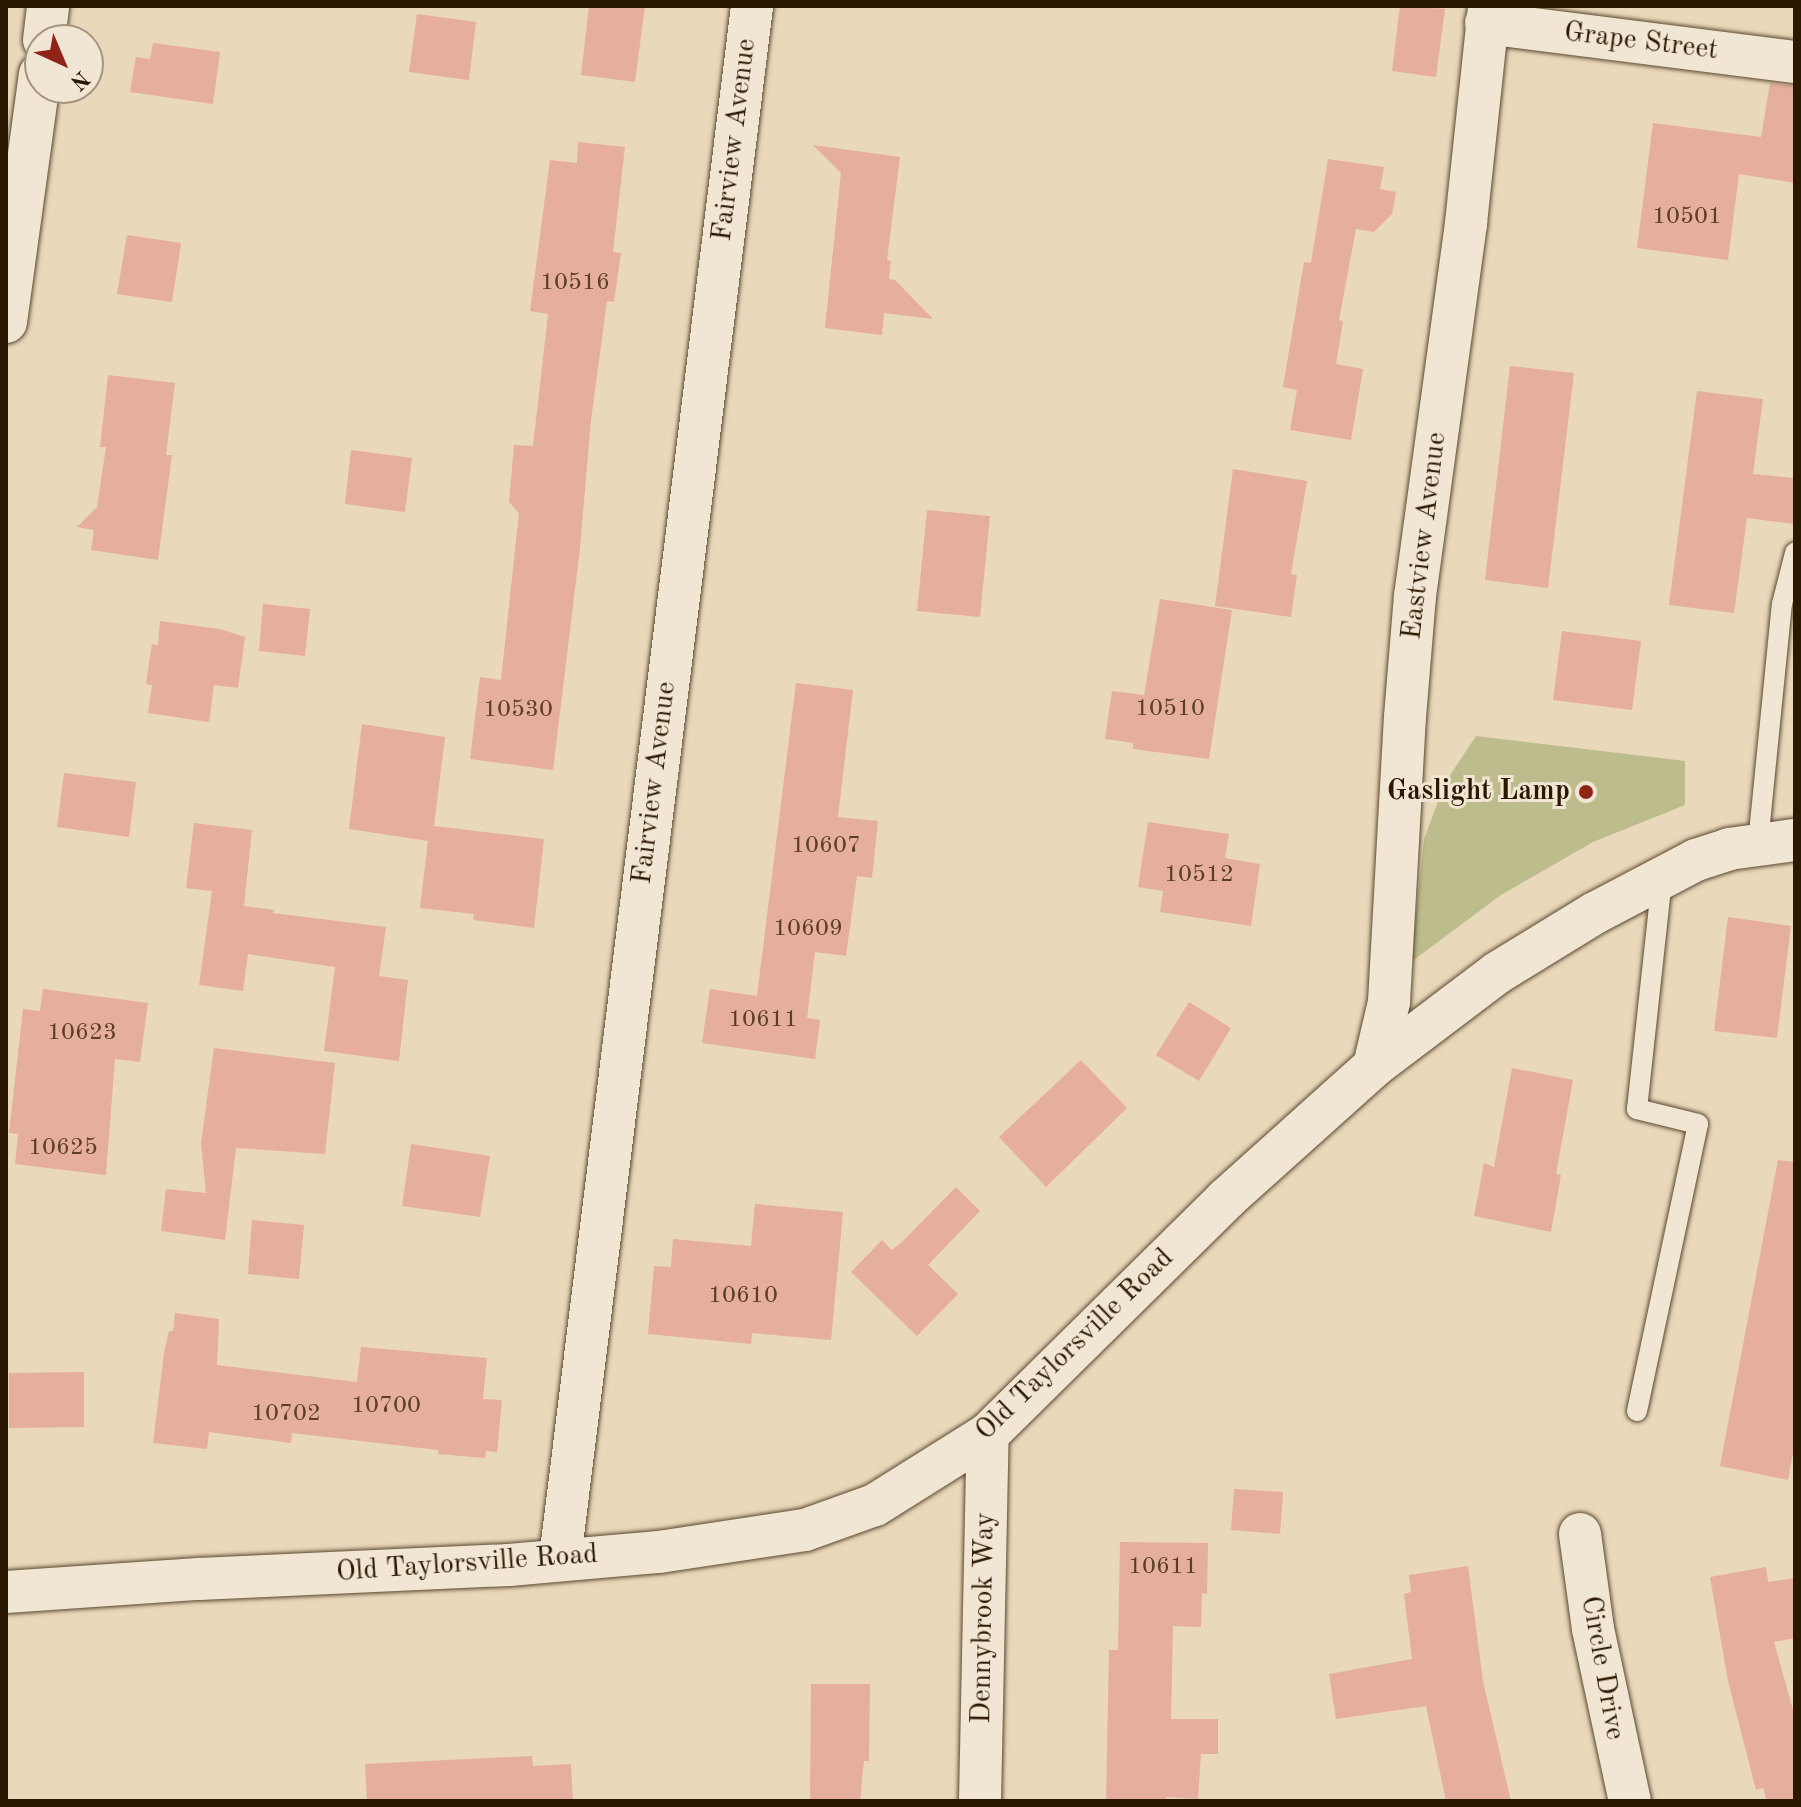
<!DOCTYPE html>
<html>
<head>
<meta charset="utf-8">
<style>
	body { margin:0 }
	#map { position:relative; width:1801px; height:1807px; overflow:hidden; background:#ead8bb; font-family:"Old Standard TT",serif }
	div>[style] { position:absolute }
	.green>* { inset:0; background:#bdbc8c }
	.building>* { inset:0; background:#e5ae9e }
	.roads { filter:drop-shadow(0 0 2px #5b482f) drop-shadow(0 0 2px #5b482f) }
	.lane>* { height:20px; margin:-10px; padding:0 10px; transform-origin:10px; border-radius:10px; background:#f1e6d3 }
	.street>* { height:42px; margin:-21px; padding:0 21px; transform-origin:21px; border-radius:21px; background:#f1e6d3 }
	.dots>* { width:22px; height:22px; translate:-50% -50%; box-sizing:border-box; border:4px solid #f1e6d3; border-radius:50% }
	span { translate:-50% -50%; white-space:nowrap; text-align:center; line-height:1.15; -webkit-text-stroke:6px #f1e6d3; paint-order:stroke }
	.number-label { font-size:24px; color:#5a3e28 }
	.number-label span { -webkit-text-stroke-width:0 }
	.street-label { font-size:28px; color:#2b1800 }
	.poi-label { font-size:28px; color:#2b1800; font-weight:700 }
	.right { translate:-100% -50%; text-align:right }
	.frame { position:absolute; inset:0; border:8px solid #2b1800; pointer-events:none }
	.north { position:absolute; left:24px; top:24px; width:80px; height:80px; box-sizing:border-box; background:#f1e6d3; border:2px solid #a2947f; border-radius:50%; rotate:136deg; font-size:22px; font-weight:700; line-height:32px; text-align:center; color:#2b1800 }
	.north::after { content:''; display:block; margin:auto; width:28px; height:36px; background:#8f2418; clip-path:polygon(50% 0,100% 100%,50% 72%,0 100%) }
</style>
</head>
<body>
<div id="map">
	<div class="green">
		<i style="clip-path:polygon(1476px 736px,1685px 761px,1685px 805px,1593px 842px,1501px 895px,1411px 962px,1424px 839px,1445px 783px)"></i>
	</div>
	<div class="building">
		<i style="clip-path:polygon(589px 6px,645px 6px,635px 82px,581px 75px)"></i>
		<i style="clip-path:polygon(1400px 6px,1445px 9px,1436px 77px,1392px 71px)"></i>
		<i style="clip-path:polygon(417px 14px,476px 22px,469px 80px,409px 72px)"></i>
		<i style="clip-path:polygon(153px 43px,220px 52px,213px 104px,130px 92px,136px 57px,150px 59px)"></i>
		<i style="clip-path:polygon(1770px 83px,1795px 86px,1795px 183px,1739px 174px,1728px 260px,1637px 248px,1653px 123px,1761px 137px)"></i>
		<i style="clip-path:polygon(578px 142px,625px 147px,613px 252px,621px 253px,614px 302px,607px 301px,591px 420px,580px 548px,553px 770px,470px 759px,480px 677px,501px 680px,519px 513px,509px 502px,514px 445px,533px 446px,548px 314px,530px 311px,550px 160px,577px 163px)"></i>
		<i style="clip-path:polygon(813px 145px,900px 157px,887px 260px,891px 261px,889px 279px,895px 280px,933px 319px,884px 313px,882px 335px,825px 328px,841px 173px)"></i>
		<i style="clip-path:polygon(1328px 159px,1384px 167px,1380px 189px,1396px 192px,1392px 214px,1374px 232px,1356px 229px,1339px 320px,1343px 321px,1336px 364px,1363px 369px,1351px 440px,1290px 430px,1297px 390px,1283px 387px,1304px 262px,1311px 263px)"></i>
		<i style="clip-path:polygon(127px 235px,181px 243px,172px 302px,117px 294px)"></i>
		<i style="clip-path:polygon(1510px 366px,1574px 373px,1548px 588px,1485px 580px)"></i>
		<i style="clip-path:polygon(108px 375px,175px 383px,166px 455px,172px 455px,158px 560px,91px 550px,94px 530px,77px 527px,97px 507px,106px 447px,100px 447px)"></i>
		<i style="clip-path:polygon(1697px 391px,1763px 399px,1753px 474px,1795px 478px,1795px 524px,1747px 518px,1734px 613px,1669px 605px)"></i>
		<i style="clip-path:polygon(351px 450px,412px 458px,405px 512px,345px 504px)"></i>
		<i style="clip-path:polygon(1233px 469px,1307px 481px,1291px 574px,1297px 575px,1291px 617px,1215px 606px)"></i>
		<i style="clip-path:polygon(927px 510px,990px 516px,980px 617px,917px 611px)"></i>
		<i style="clip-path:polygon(1160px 599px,1232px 610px,1209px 759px,1133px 749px,1133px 743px,1105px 739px,1112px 691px,1144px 695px)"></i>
		<i style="clip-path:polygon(263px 604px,310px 609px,305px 656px,259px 651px)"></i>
		<i style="clip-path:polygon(160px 621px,220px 629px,245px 637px,238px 688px,214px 685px,209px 722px,148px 713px,152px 685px,146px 684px,152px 644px,158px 645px)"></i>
		<i style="clip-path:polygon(1562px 631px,1641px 641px,1632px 710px,1553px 700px)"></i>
		<i style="clip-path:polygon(796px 683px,853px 690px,838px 817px,878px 821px,872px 878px,857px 876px,846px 956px,815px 952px,807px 1018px,820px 1020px,815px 1059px,702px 1043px,710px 989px,757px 996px)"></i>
		<i style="clip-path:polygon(362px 724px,445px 737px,434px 826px,544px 839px,534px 928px,473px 920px,474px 914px,420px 908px,428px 841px,349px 829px)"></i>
		<i style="clip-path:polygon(64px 773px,136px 782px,129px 837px,57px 827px)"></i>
		<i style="clip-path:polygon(1148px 822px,1229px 834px,1225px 858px,1260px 864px,1251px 926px,1160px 912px,1163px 891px,1138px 887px)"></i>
		<i style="clip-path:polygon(194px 823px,252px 830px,244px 906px,274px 910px,273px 913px,386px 927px,379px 976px,408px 980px,399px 1061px,324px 1051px,335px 967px,248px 954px,243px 991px,199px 985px,212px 891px,186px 888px)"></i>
		<i style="clip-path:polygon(1728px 917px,1791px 926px,1777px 1038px,1714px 1031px)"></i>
		<i style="clip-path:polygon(43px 989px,148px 1003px,140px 1062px,115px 1059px,106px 1175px,15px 1164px,18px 1134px,9px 1133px,23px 1009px,40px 1011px)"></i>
		<i style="clip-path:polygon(1189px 1002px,1231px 1028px,1199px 1081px,1156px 1055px)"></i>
		<i style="clip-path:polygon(214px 1048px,335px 1063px,325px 1154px,236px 1148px,225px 1240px,161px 1231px,166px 1189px,206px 1193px,201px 1143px)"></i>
		<i style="clip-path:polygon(1081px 1060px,1127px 1108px,1046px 1187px,999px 1137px)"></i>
		<i style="clip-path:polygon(1512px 1068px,1573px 1080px,1556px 1174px,1561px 1175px,1551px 1232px,1474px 1216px,1484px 1163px,1494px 1167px)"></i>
		<i style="clip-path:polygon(411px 1144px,490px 1156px,480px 1217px,402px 1206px)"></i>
		<i style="clip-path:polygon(1778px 1160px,1795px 1162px,1795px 1442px,1788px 1480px,1720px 1466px)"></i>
		<i style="clip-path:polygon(956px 1187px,980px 1211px,928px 1265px,958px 1294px,917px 1336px,851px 1272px,882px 1240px,892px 1250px,903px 1241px)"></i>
		<i style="clip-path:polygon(755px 1204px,843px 1212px,831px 1340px,752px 1333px,751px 1344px,648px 1334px,654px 1266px,671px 1267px,673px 1239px,751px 1246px)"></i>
		<i style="clip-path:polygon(252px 1220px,304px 1225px,299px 1279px,248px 1274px)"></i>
		<i style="clip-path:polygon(175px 1313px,219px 1319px,217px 1365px,357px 1382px,361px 1347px,487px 1358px,483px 1399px,502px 1400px,497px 1452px,486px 1451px,485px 1458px,438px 1454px,438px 1450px,292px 1433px,291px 1443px,209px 1432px,207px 1449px,153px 1443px,164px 1353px,169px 1331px,173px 1331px)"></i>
		<i style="clip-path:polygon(84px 1372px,84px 1427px,9px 1428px,9px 1373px)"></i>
		<i style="clip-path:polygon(1234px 1489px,1283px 1492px,1280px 1534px,1231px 1530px)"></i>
		<i style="clip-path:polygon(1120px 1542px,1208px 1543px,1207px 1594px,1202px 1593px,1201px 1627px,1173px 1626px,1171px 1719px,1218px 1719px,1218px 1754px,1201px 1754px,1198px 1799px,1166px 1797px,1166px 1801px,1106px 1801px,1109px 1650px,1118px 1650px)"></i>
		<i style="clip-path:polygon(1468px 1566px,1483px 1681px,1511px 1801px,1446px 1801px,1426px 1706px,1336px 1719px,1329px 1674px,1412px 1659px,1404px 1594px,1411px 1592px,1409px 1575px)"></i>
		<i style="clip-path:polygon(1766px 1567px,1768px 1582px,1795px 1578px,1795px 1638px,1774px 1642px,1795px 1717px,1795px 1801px,1767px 1801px,1763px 1788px,1756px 1790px,1728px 1681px,1710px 1577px)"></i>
		<i style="clip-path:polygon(811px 1684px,870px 1684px,869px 1761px,864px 1761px,860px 1801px,810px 1801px)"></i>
		<i style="clip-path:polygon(532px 1756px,533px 1766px,571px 1764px,573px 1801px,367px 1801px,365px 1764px)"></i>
	</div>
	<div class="roads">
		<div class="lane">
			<i style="left:1758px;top:843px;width:240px;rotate:-84.3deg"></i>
			<i style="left:1782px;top:604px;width:53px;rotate:-75.7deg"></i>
			<i style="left:1637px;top:1411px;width:293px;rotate:-78deg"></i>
			<i style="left:1698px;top:1124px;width:63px;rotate:-166.2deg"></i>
			<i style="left:1637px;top:1109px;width:232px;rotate:-83.8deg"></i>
		</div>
		<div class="street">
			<i style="left:1486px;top:23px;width:311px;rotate:7.2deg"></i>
			<i style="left:44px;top:40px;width:34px;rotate:-83deg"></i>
			<i style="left:6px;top:322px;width:250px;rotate:-82.2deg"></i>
			<i style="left:1374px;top:1066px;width:66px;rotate:-76.8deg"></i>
			<i style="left:1389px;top:1002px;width:285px;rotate:-86.8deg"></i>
			<i style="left:1405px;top:717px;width:121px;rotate:-85.3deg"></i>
			<i style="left:1415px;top:596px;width:376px;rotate:-82.2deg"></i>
			<i style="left:1466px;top:223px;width:218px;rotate:-83.9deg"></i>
			<i style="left:1580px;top:1534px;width:96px;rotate:82.2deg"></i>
			<i style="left:1593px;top:1629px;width:176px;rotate:77.9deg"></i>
			<i style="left:560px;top:1559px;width:1565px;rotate:-82.95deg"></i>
			<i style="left:6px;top:1592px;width:193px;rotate:-3.9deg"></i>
			<i style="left:199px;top:1579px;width:310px;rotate:-2.6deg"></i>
			<i style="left:509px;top:1565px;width:151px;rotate:-5deg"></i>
			<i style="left:659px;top:1552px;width:148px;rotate:-8.6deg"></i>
			<i style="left:805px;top:1530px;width:74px;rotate:-19.7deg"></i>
			<i style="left:875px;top:1505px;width:133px;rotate:-32.1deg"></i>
			<i style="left:988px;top:1434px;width:334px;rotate:-44.6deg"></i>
			<i style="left:1226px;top:1199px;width:199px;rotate:-41.9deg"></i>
			<i style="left:1374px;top:1066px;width:154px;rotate:-37.1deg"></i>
			<i style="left:1497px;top:973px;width:115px;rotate:-31.5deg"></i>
			<i style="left:1595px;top:913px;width:114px;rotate:-27.7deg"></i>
			<i style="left:1696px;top:860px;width:35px;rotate:-18deg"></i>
			<i style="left:1729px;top:849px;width:67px;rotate:-7.8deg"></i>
			<i style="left:980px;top:1801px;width:367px;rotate:-88.8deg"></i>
		</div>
	</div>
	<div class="dots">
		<i style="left:1586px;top:792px;background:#8f2418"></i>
	</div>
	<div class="number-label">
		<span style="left:1687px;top:218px">10501</span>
		<span style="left:575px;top:284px">10516</span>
		<span style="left:1170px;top:710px">10510</span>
		<span style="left:518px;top:711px">10530</span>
		<span style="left:826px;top:847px">10607</span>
		<span style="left:1199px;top:876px">10512</span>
		<span style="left:808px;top:930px">10609</span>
		<span style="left:763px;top:1021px">10611</span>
		<span style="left:82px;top:1034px">10623</span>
		<span style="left:63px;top:1149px">10625</span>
		<span style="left:743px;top:1297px">10610</span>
		<span style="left:386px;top:1407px">10700</span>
		<span style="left:286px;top:1415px">10702</span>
		<span style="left:1163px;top:1568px">10611</span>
	</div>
	<div class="street-label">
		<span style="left:1641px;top:42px;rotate:7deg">Grape Street</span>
		<span style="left:735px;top:140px;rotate:-83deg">Fairview Avenue</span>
		<span style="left:1425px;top:536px;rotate:-83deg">Eastview Avenue</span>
		<span style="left:655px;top:783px;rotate:-83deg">Fairview Avenue</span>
		<span style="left:1075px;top:1345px;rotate:-44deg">Old Taylorsville Road</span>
		<span style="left:467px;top:1564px;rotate:-4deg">Old Taylorsville Road</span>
		<span style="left:984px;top:1618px;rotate:-89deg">Dennybrook Way</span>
		<span style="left:1602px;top:1668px;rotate:80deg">Circle Drive</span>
	</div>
	<div class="poi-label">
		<span class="right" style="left:1570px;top:792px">Gaslight Lamp</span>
	</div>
	<div class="frame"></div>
	<div class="north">N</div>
</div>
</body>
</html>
